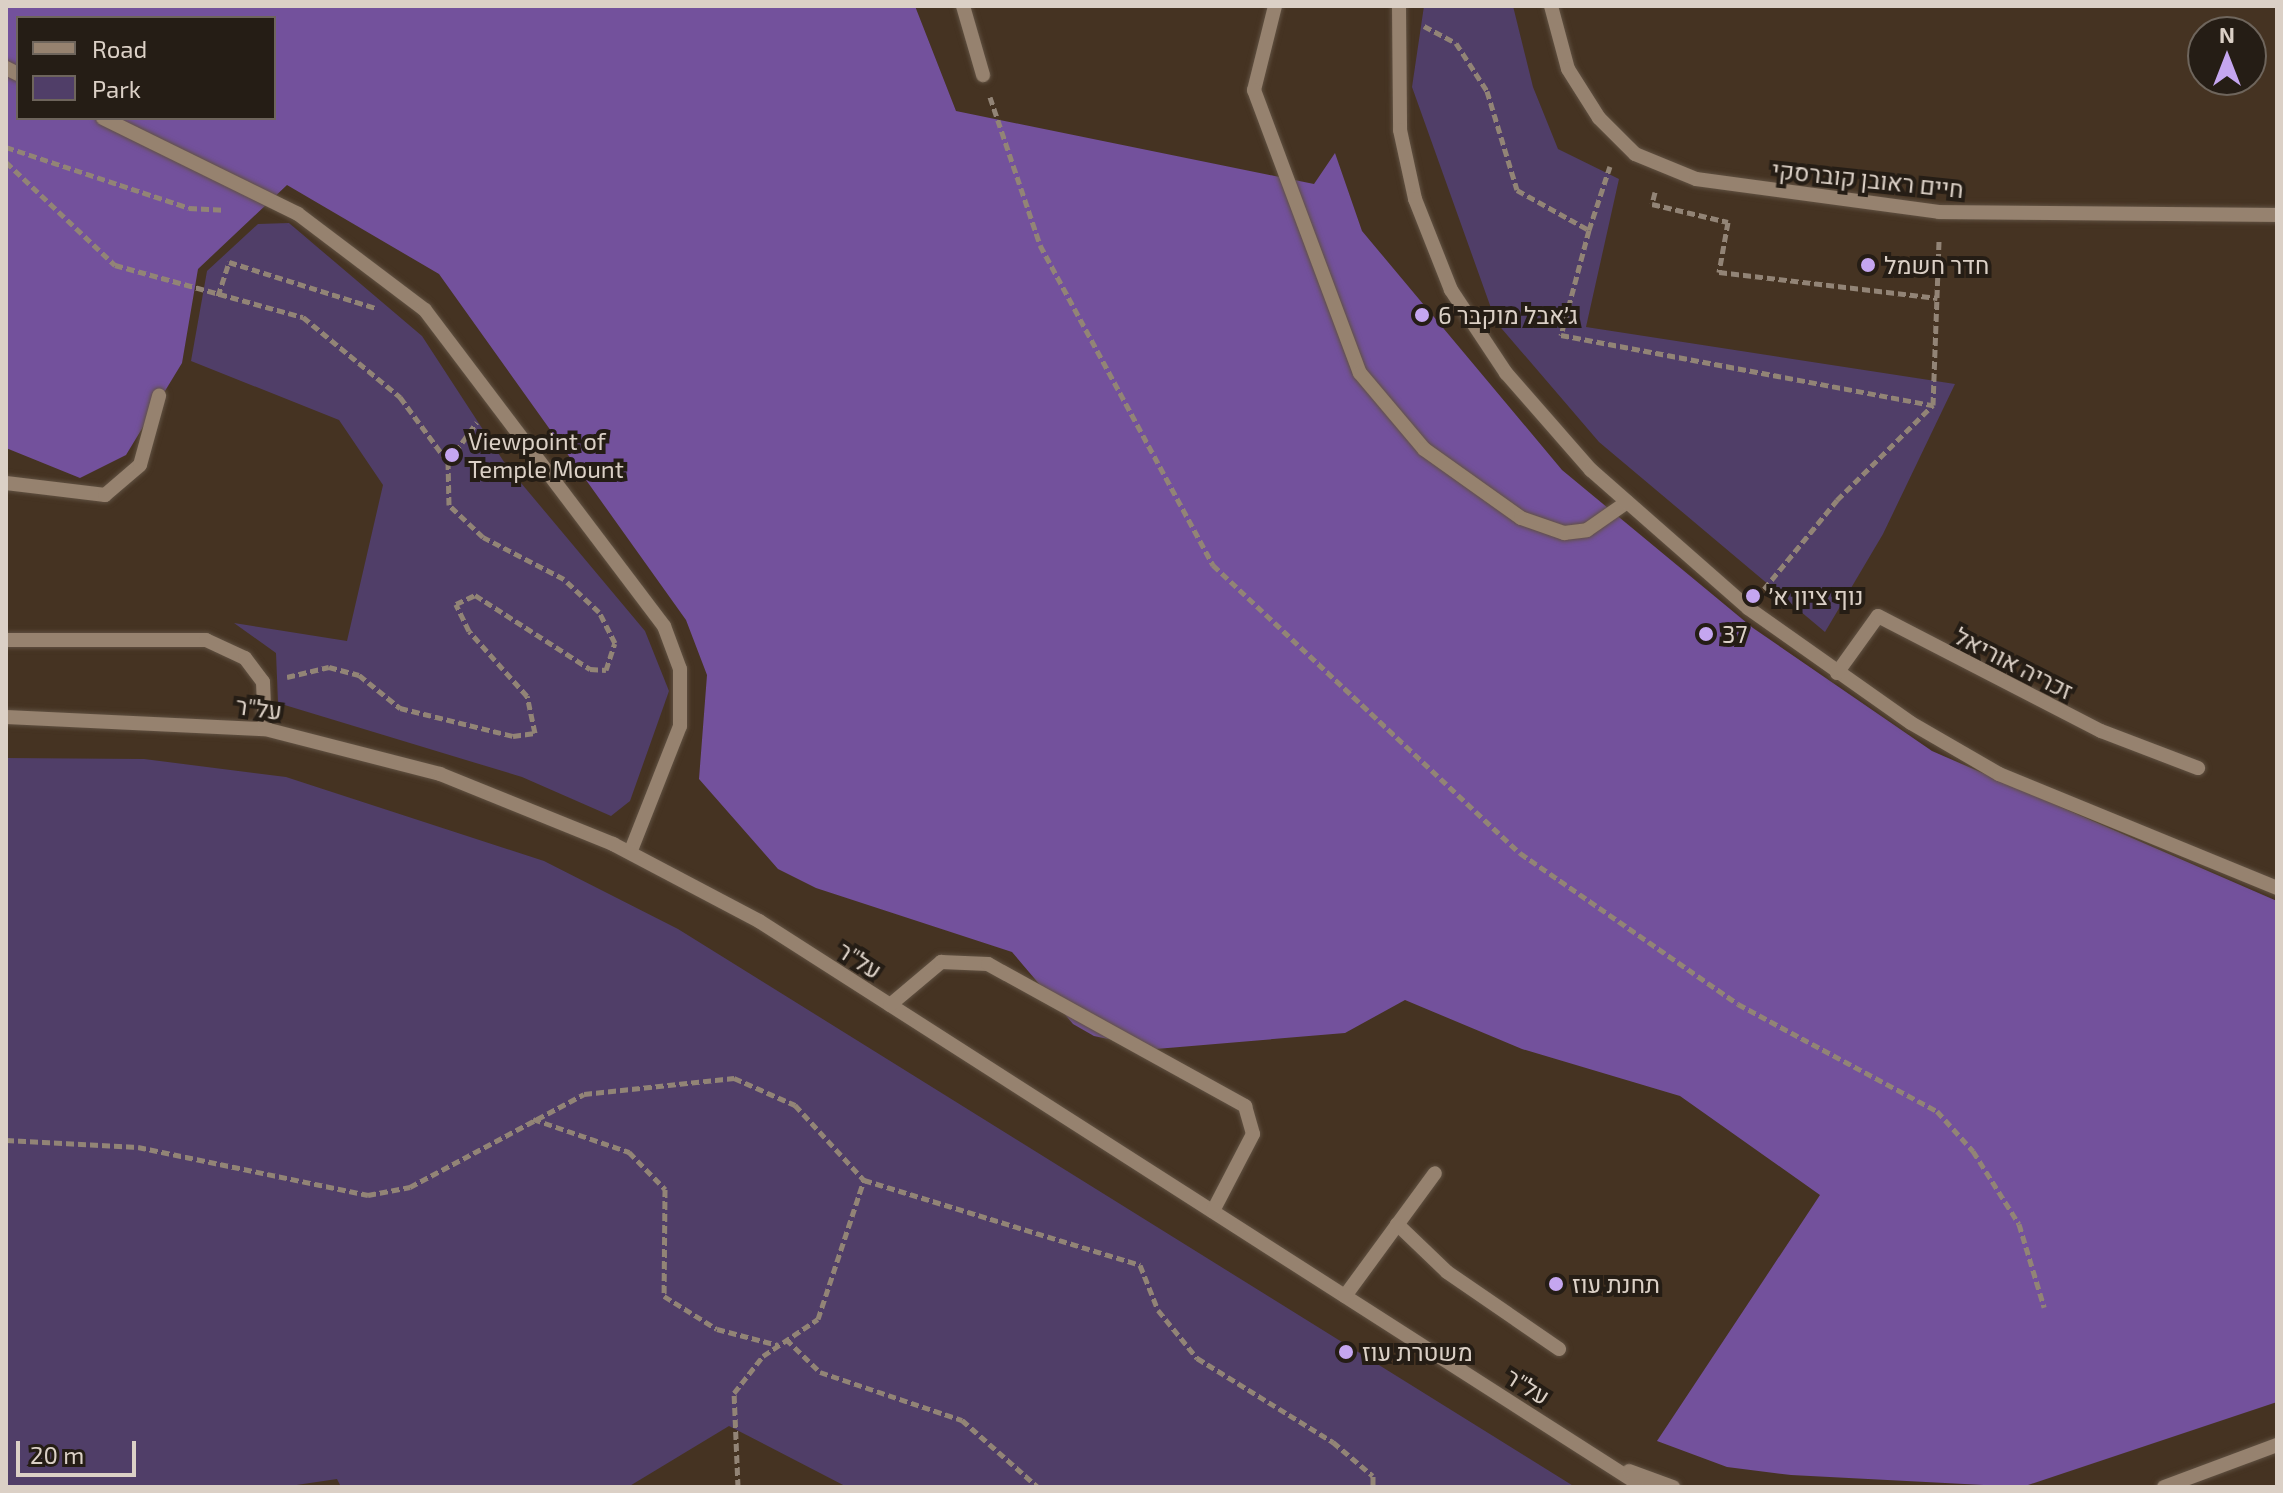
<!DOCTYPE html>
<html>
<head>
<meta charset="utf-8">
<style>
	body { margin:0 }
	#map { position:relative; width:2283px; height:1493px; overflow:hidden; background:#453322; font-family:"Exo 2",Heebo,sans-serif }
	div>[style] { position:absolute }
	.green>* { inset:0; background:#503e68 }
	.forest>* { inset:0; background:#73519c }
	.path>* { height:5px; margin-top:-2.5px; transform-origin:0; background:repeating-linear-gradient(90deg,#928476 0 8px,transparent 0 12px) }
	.roads { filter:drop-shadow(0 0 2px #605142) drop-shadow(0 0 2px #605142) }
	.minor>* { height:14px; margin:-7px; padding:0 7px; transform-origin:7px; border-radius:7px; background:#96826f }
	.dots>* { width:22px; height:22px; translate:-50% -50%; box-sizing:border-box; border:4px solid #251d15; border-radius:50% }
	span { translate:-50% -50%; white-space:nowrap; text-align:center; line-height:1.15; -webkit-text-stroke:8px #251d15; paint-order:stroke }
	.street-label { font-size:24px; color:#dbd0c6 }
	.poi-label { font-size:24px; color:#dbd0c6 }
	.left { translate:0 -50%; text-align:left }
	.frame { position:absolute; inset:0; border:8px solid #dbd0c6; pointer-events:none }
	.legend { position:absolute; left:16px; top:16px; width:260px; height:104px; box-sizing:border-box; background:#251d15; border:2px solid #6e655c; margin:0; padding:10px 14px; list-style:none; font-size:24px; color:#dbd0c6 }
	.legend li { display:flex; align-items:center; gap:16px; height:40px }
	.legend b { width:40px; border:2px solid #6e655c }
	.north { position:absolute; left:2187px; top:16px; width:80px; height:80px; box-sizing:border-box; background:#251d15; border:2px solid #6e655c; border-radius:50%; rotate:0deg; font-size:22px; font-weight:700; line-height:32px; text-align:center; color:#dbd0c6 }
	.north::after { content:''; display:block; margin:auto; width:28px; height:36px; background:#c5a6f0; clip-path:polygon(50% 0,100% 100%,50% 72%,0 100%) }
	.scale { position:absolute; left:16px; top:1441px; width:120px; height:36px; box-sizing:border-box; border:4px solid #dbd0c6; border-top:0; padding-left:10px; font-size:24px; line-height:28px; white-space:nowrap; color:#dbd0c6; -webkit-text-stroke:6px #251d15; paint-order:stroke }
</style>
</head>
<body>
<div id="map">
	<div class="green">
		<i style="clip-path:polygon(1424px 6px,1513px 6px,1533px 87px,1558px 149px,1619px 179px,1586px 327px,1955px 384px,1883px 534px,1825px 632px,1599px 442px,1496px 322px,1412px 87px)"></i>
		<i style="clip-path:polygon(289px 223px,422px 336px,506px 465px,645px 631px,669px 691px,630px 801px,611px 816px,522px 777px,278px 703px,276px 653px,234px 623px,347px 641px,383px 485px,339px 420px,191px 361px,207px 271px,258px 224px)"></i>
		<i style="clip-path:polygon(6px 758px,144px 759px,286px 777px,544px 861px,678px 929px,1575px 1487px,847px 1487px,729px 1426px,628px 1487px,341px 1487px,337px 1479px,283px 1487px,6px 1487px)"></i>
	</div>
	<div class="forest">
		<i style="clip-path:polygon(evenodd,6px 6px,915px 6px,956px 111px,1314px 184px,1335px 153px,1362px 231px,1562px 470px,1753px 628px,1932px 751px,2277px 901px,2277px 1402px,2022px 1487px,1791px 1475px,1727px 1467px,1657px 1441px,1820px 1195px,1680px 1096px,1522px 1049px,1405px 1000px,1345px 1033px,1156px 1049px,1094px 1036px,1073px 1024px,1012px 952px,816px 888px,778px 869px,699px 779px,707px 675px,686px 620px,439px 274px,287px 185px,198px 269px,182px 363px,126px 455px,80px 478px,6px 448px,6px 6px,18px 18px,274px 18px,274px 118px,18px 118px,18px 18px)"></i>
	</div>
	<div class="path">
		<i style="left:1424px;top:26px;width:36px;rotate:28deg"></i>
		<i style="left:1456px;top:43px;width:57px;rotate:57.1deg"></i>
		<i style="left:1487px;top:91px;width:103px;rotate:73.1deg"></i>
		<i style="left:1517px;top:190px;width:82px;rotate:29.1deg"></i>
		<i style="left:1589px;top:230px;width:109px;rotate:104.9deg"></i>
		<i style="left:1561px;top:335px;width:379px;rotate:10.7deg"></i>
		<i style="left:990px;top:97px;width:156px;rotate:71.3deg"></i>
		<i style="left:1040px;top:245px;width:364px;rotate:61.6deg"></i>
		<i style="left:1213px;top:565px;width:421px;rotate:43.2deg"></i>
		<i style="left:1520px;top:853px;width:265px;rotate:34.7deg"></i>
		<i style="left:1738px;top:1004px;width:226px;rotate:28.3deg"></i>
		<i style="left:1937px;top:1111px;width:54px;rotate:48deg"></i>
		<i style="left:1973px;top:1151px;width:86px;rotate:57.8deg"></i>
		<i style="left:2019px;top:1224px;width:87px;rotate:73.2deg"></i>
		<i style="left:6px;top:147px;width:193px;rotate:18.4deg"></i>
		<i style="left:189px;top:208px;width:34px;rotate:3deg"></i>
		<i style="left:6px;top:162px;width:150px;rotate:43.4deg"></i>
		<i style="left:115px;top:265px;width:195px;rotate:15.5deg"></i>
		<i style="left:303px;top:317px;width:126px;rotate:39.5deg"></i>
		<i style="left:400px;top:397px;width:81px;rotate:53.6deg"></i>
		<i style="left:1655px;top:192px;width:12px;rotate:104deg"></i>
		<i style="left:1652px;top:204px;width:78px;rotate:13.3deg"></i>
		<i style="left:1728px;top:222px;width:51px;rotate:100.2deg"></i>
		<i style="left:1719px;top:272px;width:220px;rotate:6.8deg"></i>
		<i style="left:1589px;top:230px;width:67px;rotate:-71.8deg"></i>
		<i style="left:218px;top:296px;width:36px;rotate:-72deg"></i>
		<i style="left:229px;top:262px;width:154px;rotate:17.4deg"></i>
		<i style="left:1764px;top:589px;width:115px;rotate:-50.6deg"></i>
		<i style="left:1837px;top:500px;width:135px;rotate:-44.7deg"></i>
		<i style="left:1933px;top:405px;width:167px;rotate:-87.9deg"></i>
		<i style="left:287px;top:677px;width:43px;rotate:-13.4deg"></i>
		<i style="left:329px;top:667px;width:31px;rotate:15deg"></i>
		<i style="left:359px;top:675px;width:53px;rotate:38.8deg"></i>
		<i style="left:400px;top:708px;width:116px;rotate:13.9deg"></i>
		<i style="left:513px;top:736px;width:22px;rotate:-8deg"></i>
		<i style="left:535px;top:733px;width:38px;rotate:-102deg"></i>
		<i style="left:527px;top:696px;width:87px;rotate:-131.7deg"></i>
		<i style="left:469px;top:631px;width:30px;rotate:-116deg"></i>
		<i style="left:456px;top:604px;width:21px;rotate:-25deg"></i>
		<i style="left:475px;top:595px;width:137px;rotate:32.8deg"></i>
		<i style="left:590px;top:669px;width:16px;rotate:4deg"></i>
		<i style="left:606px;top:670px;width:28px;rotate:-72deg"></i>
		<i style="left:615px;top:643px;width:35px;rotate:-117deg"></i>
		<i style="left:599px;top:612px;width:48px;rotate:-136.7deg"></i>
		<i style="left:564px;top:579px;width:91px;rotate:-152.6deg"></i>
		<i style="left:483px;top:537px;width:47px;rotate:-136.7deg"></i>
		<i style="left:449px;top:505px;width:43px;rotate:-91.3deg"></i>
		<i style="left:448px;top:462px;width:49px;rotate:-54.1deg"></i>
		<i style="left:533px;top:1119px;width:102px;rotate:19deg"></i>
		<i style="left:629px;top:1152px;width:52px;rotate:45.8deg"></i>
		<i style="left:665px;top:1189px;width:107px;rotate:90.5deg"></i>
		<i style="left:664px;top:1296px;width:62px;rotate:31.9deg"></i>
		<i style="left:717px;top:1329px;width:63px;rotate:14.7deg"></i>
		<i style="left:6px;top:1140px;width:132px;rotate:3deg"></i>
		<i style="left:138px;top:1147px;width:235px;rotate:11.8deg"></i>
		<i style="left:368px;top:1195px;width:43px;rotate:-10.8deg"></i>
		<i style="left:410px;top:1187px;width:197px;rotate:-28.1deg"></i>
		<i style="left:584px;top:1094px;width:151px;rotate:-6.1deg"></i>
		<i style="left:734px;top:1078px;width:67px;rotate:23.9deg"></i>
		<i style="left:795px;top:1105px;width:102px;rotate:47.4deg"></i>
		<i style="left:864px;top:1180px;width:289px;rotate:17.1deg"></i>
		<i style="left:1140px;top:1265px;width:48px;rotate:68.2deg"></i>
		<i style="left:1158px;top:1310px;width:62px;rotate:50.9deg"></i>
		<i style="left:1197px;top:1358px;width:160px;rotate:31.7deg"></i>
		<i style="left:1333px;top:1442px;width:52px;rotate:40.4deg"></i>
		<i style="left:1373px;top:1476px;width:11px;rotate:90deg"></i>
		<i style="left:786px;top:1339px;width:47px;rotate:44.1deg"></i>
		<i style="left:820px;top:1372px;width:150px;rotate:18.7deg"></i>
		<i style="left:962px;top:1420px;width:101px;rotate:41.4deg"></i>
		<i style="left:738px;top:1487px;width:94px;rotate:-92.4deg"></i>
		<i style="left:734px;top:1393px;width:47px;rotate:-51.9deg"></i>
		<i style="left:763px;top:1356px;width:66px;rotate:-33.9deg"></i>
		<i style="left:818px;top:1319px;width:146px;rotate:-71.7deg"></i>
	</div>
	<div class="roads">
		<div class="minor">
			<i style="left:963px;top:6px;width:72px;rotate:73.8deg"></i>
			<i style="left:1275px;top:6px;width:87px;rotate:104deg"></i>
			<i style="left:1254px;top:90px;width:302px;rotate:69.5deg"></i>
			<i style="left:1360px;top:373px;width:99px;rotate:49.9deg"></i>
			<i style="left:1424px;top:449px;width:119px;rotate:35.4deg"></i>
			<i style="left:1521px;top:518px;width:46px;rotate:19.2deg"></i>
			<i style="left:1564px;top:533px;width:23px;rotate:-7deg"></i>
			<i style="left:1587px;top:530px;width:49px;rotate:-35deg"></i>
			<i style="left:1399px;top:6px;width:124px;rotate:89.5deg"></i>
			<i style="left:1400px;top:130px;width:71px;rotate:77.7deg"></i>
			<i style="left:1415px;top:199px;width:98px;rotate:68.4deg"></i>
			<i style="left:1451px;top:290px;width:100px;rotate:56.5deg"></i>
			<i style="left:1506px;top:373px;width:129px;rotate:48.8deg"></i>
			<i style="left:1591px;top:470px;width:209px;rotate:41.3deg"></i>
			<i style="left:1748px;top:608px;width:199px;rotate:35.2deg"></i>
			<i style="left:1911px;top:723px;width:102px;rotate:30.1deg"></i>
			<i style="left:1999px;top:774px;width:300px;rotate:22.3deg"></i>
			<i style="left:1551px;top:6px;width:65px;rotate:74.9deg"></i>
			<i style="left:1568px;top:69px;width:58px;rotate:57.7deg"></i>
			<i style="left:1599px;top:118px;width:51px;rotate:45deg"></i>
			<i style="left:1635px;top:154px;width:66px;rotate:22.3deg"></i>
			<i style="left:1696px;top:179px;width:245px;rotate:7.7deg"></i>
			<i style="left:1939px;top:212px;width:338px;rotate:0.5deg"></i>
			<i style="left:6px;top:68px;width:13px;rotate:27deg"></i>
			<i style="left:103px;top:118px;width:217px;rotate:26.2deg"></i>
			<i style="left:298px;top:214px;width:159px;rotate:37.1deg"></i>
			<i style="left:425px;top:310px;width:396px;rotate:52.9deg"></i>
			<i style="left:664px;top:626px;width:46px;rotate:69.6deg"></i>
			<i style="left:680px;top:669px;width:57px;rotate:90deg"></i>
			<i style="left:680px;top:726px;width:136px;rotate:111.5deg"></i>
			<i style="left:6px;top:483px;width:100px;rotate:6.9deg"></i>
			<i style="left:105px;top:495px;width:46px;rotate:-40.6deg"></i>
			<i style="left:140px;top:465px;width:72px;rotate:-74.6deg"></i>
			<i style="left:6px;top:640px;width:200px"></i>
			<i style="left:206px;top:640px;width:43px;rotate:24.8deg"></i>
			<i style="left:245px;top:658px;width:30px;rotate:53deg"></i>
			<i style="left:263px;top:682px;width:47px;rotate:87.6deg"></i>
			<i style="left:1837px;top:673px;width:70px;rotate:-54.3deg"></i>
			<i style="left:1878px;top:616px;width:251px;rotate:27.3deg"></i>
			<i style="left:2101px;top:731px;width:104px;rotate:20.9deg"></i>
			<i style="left:6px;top:717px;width:259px;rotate:2.7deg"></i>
			<i style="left:265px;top:729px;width:181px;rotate:14.4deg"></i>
			<i style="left:440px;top:774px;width:187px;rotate:22deg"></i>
			<i style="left:613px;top:844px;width:165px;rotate:27.8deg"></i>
			<i style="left:759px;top:921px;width:1050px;rotate:32.63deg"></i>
			<i style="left:890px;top:1005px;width:67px;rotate:-40.1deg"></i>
			<i style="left:941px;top:962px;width:47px;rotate:2.4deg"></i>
			<i style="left:988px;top:964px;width:294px;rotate:28.9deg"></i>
			<i style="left:1245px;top:1106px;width:29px;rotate:74deg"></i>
			<i style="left:1253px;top:1134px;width:87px;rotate:117.5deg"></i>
			<i style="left:1397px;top:1224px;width:69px;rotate:43.8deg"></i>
			<i style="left:1447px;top:1272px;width:136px;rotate:34.5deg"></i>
			<i style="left:1345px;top:1296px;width:152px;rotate:-53.8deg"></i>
			<i style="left:1629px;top:1471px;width:47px;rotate:20deg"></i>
			<i style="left:2164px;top:1487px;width:121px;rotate:-20.4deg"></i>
		</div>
	</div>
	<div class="dots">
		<i style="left:1868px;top:265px;background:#c5a6f0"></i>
		<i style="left:1422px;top:315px;background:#c5a6f0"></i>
		<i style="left:452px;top:455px;background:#c5a6f0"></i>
		<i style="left:1753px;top:596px;background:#c5a6f0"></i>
		<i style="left:1706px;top:634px;background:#c5a6f0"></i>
		<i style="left:1556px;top:1284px;background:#c5a6f0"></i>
		<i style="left:1346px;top:1352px;background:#c5a6f0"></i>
	</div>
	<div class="street-label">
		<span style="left:1868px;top:179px;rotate:6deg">חיים ראובן קוברסקי</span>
		<span style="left:2014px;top:663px;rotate:27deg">זכריה אוריאל</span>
		<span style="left:259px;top:708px;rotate:8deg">על"ר</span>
		<span style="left:860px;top:960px;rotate:33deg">על"ר</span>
		<span style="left:1528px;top:1386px;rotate:32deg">על"ר</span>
	</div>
	<div class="poi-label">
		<span class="left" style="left:1884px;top:265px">חדר חשמל</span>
		<span class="left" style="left:1438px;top:315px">ג׳אבל מוקבר 6</span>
		<span class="left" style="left:468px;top:455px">Viewpoint of<br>Temple Mount</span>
		<span class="left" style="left:1769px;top:596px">נוף ציון א׳</span>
		<span class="left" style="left:1722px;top:634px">37</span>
		<span class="left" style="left:1572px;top:1284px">תחנת עוז</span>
		<span class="left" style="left:1362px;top:1352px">משטרת עוז</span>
	</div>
	<div class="frame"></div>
	<ul class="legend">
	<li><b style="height:10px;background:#96826f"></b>Road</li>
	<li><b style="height:22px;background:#503e68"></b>Park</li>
	</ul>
	<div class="north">N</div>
	<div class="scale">20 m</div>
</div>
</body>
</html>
